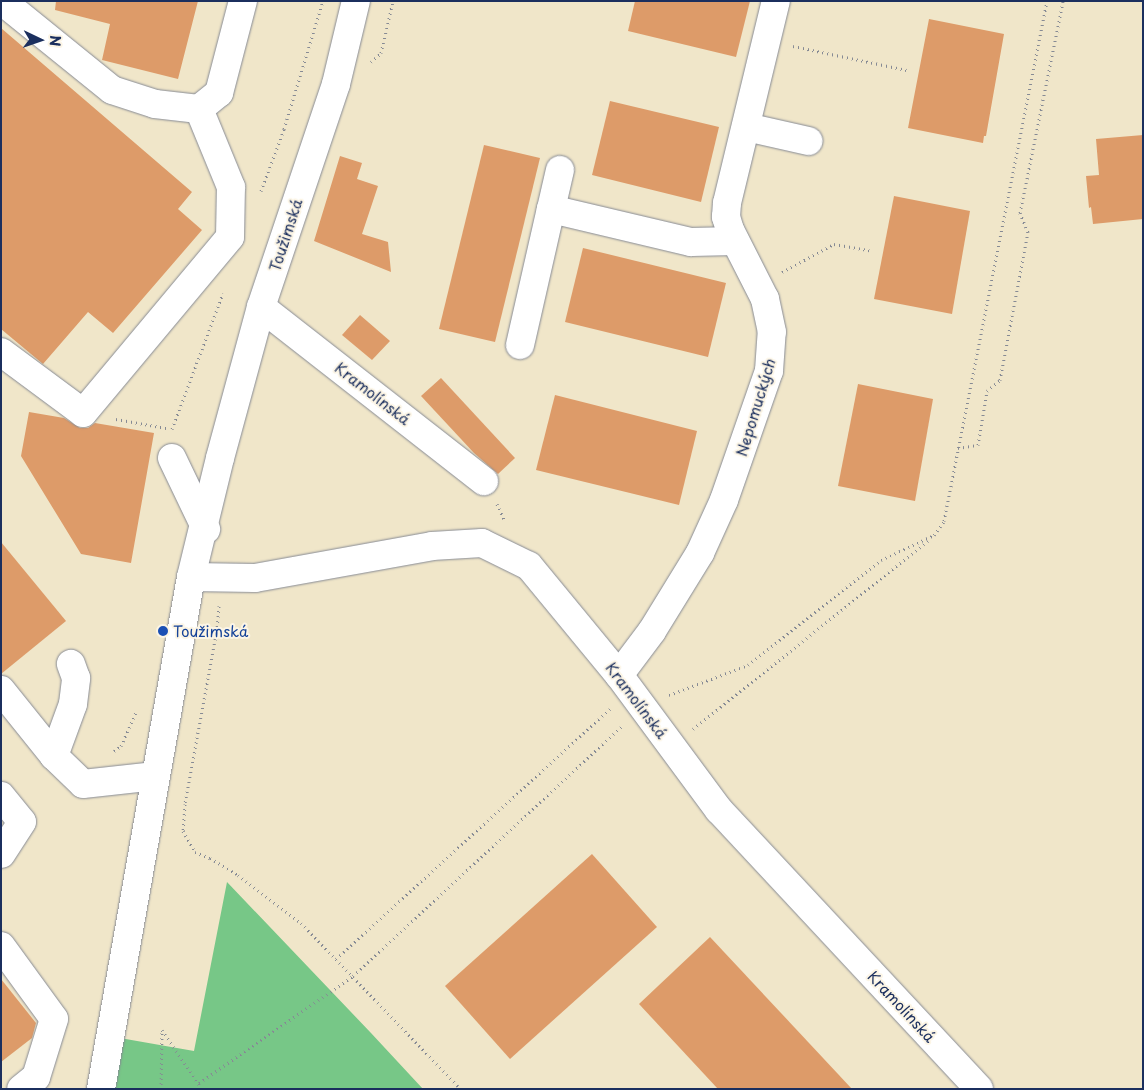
<!DOCTYPE html>
<html>
<head>
<meta charset="utf-8">
<style>
	body { margin:0 }
	#map { position:relative; width:1144px; height:1090px; overflow:hidden; background:#f0e6c9; font-family:"Playpen Sans",sans-serif }
	div>[style] { position:absolute }
	.green>* { inset:0; background:#77c787 }
	.building>* { inset:0; background:#dd9b69 }
	.path>* { height:3px; margin-top:-1.5px; transform-origin:0; background:repeating-linear-gradient(90deg,#868a94 0 1px,transparent 0 5px) }
	.roads { filter:drop-shadow(0 0 1px #868a94) drop-shadow(0 0 1px #868a94) }
	.minor>* { height:28px; margin:-14px; padding:0 14px; transform-origin:14px; border-radius:14px; background:#fff }
	.dots>* { width:14px; height:14px; translate:-50% -50%; box-sizing:border-box; border:2px solid #fcf5e5; border-radius:50% }
	span { translate:-50% -50%; white-space:nowrap; text-align:center; line-height:1.15; -webkit-text-stroke:4px #fcf5e5; paint-order:stroke }
	.street-label { font-size:15px; color:#1b2f5e }
	.transit-label { font-size:15px; color:#164399 }
	.left { translate:0 -50%; text-align:left }
	.frame { position:absolute; inset:0; border:2px solid #1b2f5e; pointer-events:none }
	.north { position:absolute; left:15px; top:15px; width:50px; height:50px; -webkit-text-stroke:4px #fcf5e5; paint-order:stroke; rotate:93deg; font-size:14px; font-weight:700; line-height:20px; text-align:center; color:#1b2f5e }
	.north::after { content:''; display:block; margin:auto; width:18px; height:22px; background:#1b2f5e; clip-path:polygon(50% 0,100% 100%,50% 72%,0 100%) }
</style>
</head>
<body>
<div id="map">
	<div class="green">
		<i style="clip-path:polygon(227px 882px,371px 1033px,423px 1089px,111px 1089px,120px 1038px,194px 1051px)"></i>
	</div>
	<div class="building">
		<i style="clip-path:polygon(56px 1px,198px 1px,178px 79px,102px 60px,110px 24px,55px 10px)"></i>
		<i style="clip-path:polygon(635px 1px,750px 1px,736px 57px,628px 31px)"></i>
		<i style="clip-path:polygon(929px 19px,1004px 34px,986px 136px,984px 136px,983px 143px,908px 128px)"></i>
		<i style="clip-path:polygon(1px 28px,192px 192px,178px 209px,202px 230px,113px 333px,88px 312px,43px 364px,1px 329px)"></i>
		<i style="clip-path:polygon(610px 101px,719px 127px,701px 202px,592px 175px)"></i>
		<i style="clip-path:polygon(1143px 135px,1143px 219px,1093px 224px,1091px 207px,1089px 208px,1086px 176px,1099px 175px,1096px 139px)"></i>
		<i style="clip-path:polygon(484px 145px,540px 158px,495px 342px,439px 329px)"></i>
		<i style="clip-path:polygon(340px 156px,362px 163px,357px 179px,378px 186px,362px 234px,388px 242px,391px 272px,314px 241px)"></i>
		<i style="clip-path:polygon(894px 196px,970px 211px,952px 314px,874px 299px)"></i>
		<i style="clip-path:polygon(583px 248px,726px 283px,708px 357px,565px 322px)"></i>
		<i style="clip-path:polygon(360px 315px,390px 341px,372px 360px,342px 335px)"></i>
		<i style="clip-path:polygon(441px 378px,515px 458px,498px 474px,474px 453px,421px 396px)"></i>
		<i style="clip-path:polygon(858px 384px,933px 399px,915px 501px,838px 486px)"></i>
		<i style="clip-path:polygon(555px 395px,697px 431px,679px 505px,536px 470px)"></i>
		<i style="clip-path:polygon(29px 412px,64px 418px,80px 428px,88px 428px,95px 423px,154px 433px,131px 563px,81px 554px,21px 456px)"></i>
		<i style="clip-path:polygon(1px 542px,66px 621px,1px 674px)"></i>
		<i style="clip-path:polygon(592px 854px,657px 927px,510px 1059px,445px 986px)"></i>
		<i style="clip-path:polygon(710px 937px,852px 1089px,718px 1089px,639px 1004px)"></i>
		<i style="clip-path:polygon(1px 979px,36px 1023px,32px 1038px,1px 1062px)"></i>
	</div>
	<div class="path">
		<i style="left:793px;top:46px;width:116px;rotate:11.9deg"></i>
		<i style="left:371px;top:62px;width:13px;rotate:-42deg"></i>
		<i style="left:381px;top:53px;width:53px;rotate:-77deg"></i>
		<i style="left:261px;top:191px;width:66px;rotate:-69.6deg"></i>
		<i style="left:284px;top:129px;width:134px;rotate:-73.1deg"></i>
		<i style="left:782px;top:272px;width:59px;rotate:-28.3deg"></i>
		<i style="left:834px;top:244px;width:36px;rotate:10deg"></i>
		<i style="left:116px;top:419px;width:51px;rotate:10.2deg"></i>
		<i style="left:172px;top:429px;width:145px;rotate:-69.4deg"></i>
		<i style="left:958px;top:448px;width:20px;rotate:-9deg"></i>
		<i style="left:978px;top:445px;width:55px;rotate:-80.5deg"></i>
		<i style="left:987px;top:391px;width:17px;rotate:-40deg"></i>
		<i style="left:1000px;top:380px;width:151px;rotate:-79.3deg"></i>
		<i style="left:1028px;top:232px;width:21px;rotate:-113deg"></i>
		<i style="left:1020px;top:213px;width:216px;rotate:-78.5deg"></i>
		<i style="left:497px;top:504px;width:19px;rotate:65deg"></i>
		<i style="left:219px;top:606px;width:23px;rotate:95deg"></i>
		<i style="left:217px;top:629px;width:178px;rotate:100.4deg"></i>
		<i style="left:185px;top:804px;width:27px;rotate:94deg"></i>
		<i style="left:183px;top:831px;width:24px;rotate:60deg"></i>
		<i style="left:195px;top:852px;width:16px;rotate:22deg"></i>
		<i style="left:210px;top:858px;width:33px;rotate:31deg"></i>
		<i style="left:238px;top:875px;width:79px;rotate:37.3deg"></i>
		<i style="left:301px;top:923px;width:231px;rotate:46.1deg"></i>
		<i style="left:669px;top:695px;width:85px;rotate:-20.8deg"></i>
		<i style="left:748px;top:665px;width:169px;rotate:-38.3deg"></i>
		<i style="left:881px;top:560px;width:59px;rotate:-25.3deg"></i>
		<i style="left:934px;top:535px;width:17px;rotate:-54deg"></i>
		<i style="left:944px;top:521px;width:530px;rotate:-78.8deg"></i>
		<i style="left:693px;top:729px;width:304px;rotate:-38.7deg"></i>
		<i style="left:114px;top:751px;width:9px;rotate:-36deg"></i>
		<i style="left:121px;top:746px;width:37px;rotate:-66deg"></i>
		<i style="left:336px;top:959px;width:371px;rotate:-42.4deg"></i>
		<i style="left:162px;top:1030px;width:71px;rotate:55.9deg"></i>
		<i style="left:199px;top:1083px;width:188px;rotate:-34.8deg"></i>
		<i style="left:353px;top:976px;width:366px;rotate:-42.9deg"></i>
		<i style="left:161px;top:1089px;width:59px;rotate:-89deg"></i>
	</div>
	<div class="roads">
		<div class="minor">
			<i style="left:2px;top:1px;width:141px;rotate:39deg"></i>
			<i style="left:112px;top:90px;width:45px;rotate:18deg"></i>
			<i style="left:155px;top:104px;width:44px;rotate:6.5deg"></i>
			<i style="left:199px;top:109px;width:26px;rotate:-39deg"></i>
			<i style="left:219px;top:93px;width:95px;rotate:-75.4deg"></i>
			<i style="left:746px;top:127px;width:64px;rotate:12.7deg"></i>
			<i style="left:551px;top:209px;width:40px;rotate:-77deg"></i>
			<i style="left:261px;top:307px;width:283px;rotate:38deg"></i>
			<i style="left:520px;top:345px;width:139px;rotate:-77.2deg"></i>
			<i style="left:551px;top:209px;width:144px;rotate:13.3deg"></i>
			<i style="left:691px;top:242px;width:44px;rotate:-1.3deg"></i>
			<i style="left:1px;top:352px;width:102px;rotate:36.6deg"></i>
			<i style="left:83px;top:413px;width:229px;rotate:-50.1deg"></i>
			<i style="left:230px;top:237px;width:50px;rotate:-88.9deg"></i>
			<i style="left:231px;top:187px;width:84px;rotate:-112.3deg"></i>
			<i style="left:172px;top:458px;width:79px;rotate:64.4deg"></i>
			<i style="left:191px;top:577px;width:64px;rotate:0.9deg"></i>
			<i style="left:255px;top:578px;width:180px;rotate:-10.2deg"></i>
			<i style="left:432px;top:546px;width:50px;rotate:-3.4deg"></i>
			<i style="left:482px;top:543px;width:52px;rotate:26.1deg"></i>
			<i style="left:529px;top:566px;width:141px;rotate:50.5deg"></i>
			<i style="left:619px;top:675px;width:168px;rotate:53.5deg"></i>
			<i style="left:719px;top:810px;width:381px;rotate:47deg"></i>
			<i style="left:619px;top:675px;width:55px;rotate:-53.1deg"></i>
			<i style="left:652px;top:631px;width:92px;rotate:-58.4deg"></i>
			<i style="left:700px;top:553px;width:58px;rotate:-65.6deg"></i>
			<i style="left:724px;top:500px;width:137px;rotate:-70.8deg"></i>
			<i style="left:769px;top:371px;width:39px;rotate:-86deg"></i>
			<i style="left:772px;top:332px;width:34px;rotate:-102deg"></i>
			<i style="left:765px;top:299px;width:77px;rotate:-116.9deg"></i>
			<i style="left:730px;top:230px;width:14px;rotate:-107deg"></i>
			<i style="left:726px;top:217px;width:14px;rotate:-86deg"></i>
			<i style="left:727px;top:203px;width:208px;rotate:-76.4deg"></i>
			<i style="left:1px;top:690px;width:85px;rotate:51.2deg"></i>
			<i style="left:54px;top:756px;width:40px;rotate:44deg"></i>
			<i style="left:83px;top:784px;width:73px;rotate:-6.3deg"></i>
			<i style="left:54px;top:756px;width:55px;rotate:-69.9deg"></i>
			<i style="left:73px;top:704px;width:26px;rotate:-83deg"></i>
			<i style="left:76px;top:678px;width:15px;rotate:-110deg"></i>
			<i style="left:1px;top:796px;width:33px;rotate:51deg"></i>
			<i style="left:22px;top:822px;width:38px;rotate:123deg"></i>
			<i style="left:1px;top:946px;width:90px;rotate:54deg"></i>
			<i style="left:54px;top:1019px;width:61px;rotate:107.2deg"></i>
			<i style="left:36px;top:1077px;width:19px;rotate:141deg"></i>
			<i style="left:101px;top:1089px;width:520px;rotate:-80.03deg"></i>
			<i style="left:191px;top:577px;width:122px;rotate:-76.3deg"></i>
			<i style="left:220px;top:458px;width:156px;rotate:-74.8deg"></i>
			<i style="left:261px;top:307px;width:235px;rotate:-71.4deg"></i>
			<i style="left:336px;top:84px;width:85px;rotate:-76.5deg"></i>
		</div>
	</div>
	<div class="dots">
		<i style="left:163px;top:631px;background:#1a4fb4"></i>
	</div>
	<div class="street-label">
		<span style="left:285px;top:235px;rotate:-72deg">Toužimská</span>
		<span style="left:373px;top:393px;rotate:38deg">Kramolínská</span>
		<span style="left:755px;top:407px;rotate:-73deg">Nepomuckých</span>
		<span style="left:637px;top:700px;rotate:53deg">Kramolínská</span>
		<span style="left:902px;top:1006px;rotate:47deg">Kramolínská</span>
	</div>
	<div class="transit-label">
		<span class="left" style="left:173px;top:631px">Toužimská</span>
	</div>
	<div class="frame"></div>
	<div class="north">N</div>
</div>
</body>
</html>
